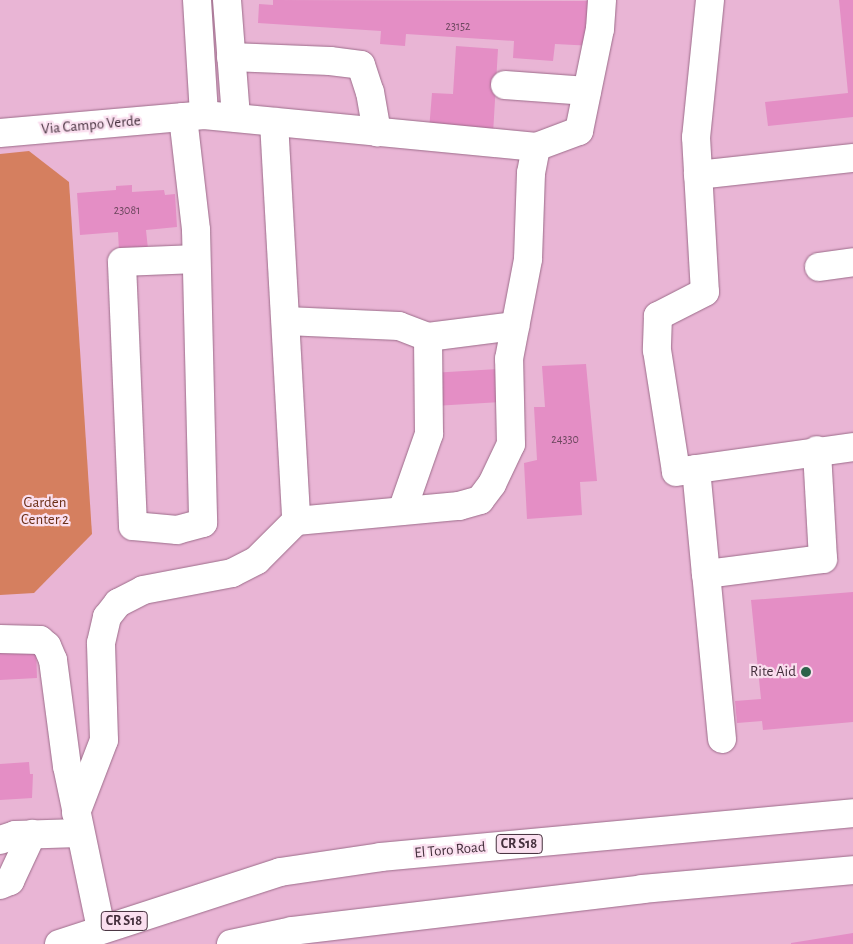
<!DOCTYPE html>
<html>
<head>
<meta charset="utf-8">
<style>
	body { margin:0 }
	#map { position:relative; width:853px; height:944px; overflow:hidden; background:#e9b5d5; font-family:"Alegreya Sans",sans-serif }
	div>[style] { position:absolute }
	.green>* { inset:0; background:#d57f5f }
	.building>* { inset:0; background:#e48ec5 }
	.roads { filter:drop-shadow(0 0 1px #9c6c8a) drop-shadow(0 0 1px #9c6c8a) }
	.minor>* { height:28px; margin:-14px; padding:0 14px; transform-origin:14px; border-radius:14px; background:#fff }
	.major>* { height:28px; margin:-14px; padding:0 14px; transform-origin:14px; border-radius:14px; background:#fff }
	.dots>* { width:14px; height:14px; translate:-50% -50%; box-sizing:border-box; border:2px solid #fadfef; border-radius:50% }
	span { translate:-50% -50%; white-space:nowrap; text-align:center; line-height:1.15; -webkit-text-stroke:4.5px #fadfef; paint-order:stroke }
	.number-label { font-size:12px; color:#6c475e }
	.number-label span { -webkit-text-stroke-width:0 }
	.shield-label span { padding:1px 4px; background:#fadfef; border:1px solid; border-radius:4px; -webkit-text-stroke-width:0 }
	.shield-label { font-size:14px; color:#442f3c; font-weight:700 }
	.street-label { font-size:15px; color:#442f3c }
	.park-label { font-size:15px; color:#6c3018 }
	.poi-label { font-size:15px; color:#442f3c }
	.right { translate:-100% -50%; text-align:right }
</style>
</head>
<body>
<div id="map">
	<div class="green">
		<i style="clip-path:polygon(29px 151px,69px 182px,92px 534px,34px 593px,0 595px,0 154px)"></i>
	</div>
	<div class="building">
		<i style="clip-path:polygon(273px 0,597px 1px,594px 46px,555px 44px,553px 61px,513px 58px,514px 41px,406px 34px,405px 46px,380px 44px,381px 31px,258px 23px,259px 4px,273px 5px)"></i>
		<i style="clip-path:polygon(839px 0,853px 0,853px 117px,768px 126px,765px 102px,848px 93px)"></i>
		<i style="clip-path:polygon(456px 46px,498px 49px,493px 134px,429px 130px,432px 93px,453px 94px)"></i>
		<i style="clip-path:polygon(132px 185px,132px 192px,164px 190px,165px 195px,175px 194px,177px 227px,146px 230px,148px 249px,119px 251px,118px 232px,80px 235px,77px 193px,116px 190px,116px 186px)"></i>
		<i style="clip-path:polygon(586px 364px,597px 481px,580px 482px,582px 515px,527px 519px,524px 463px,537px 460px,534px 407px,545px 407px,542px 366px)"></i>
		<i style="clip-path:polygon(498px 369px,501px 402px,434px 406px,431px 373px)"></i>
		<i style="clip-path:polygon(853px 592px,853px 722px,763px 730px,762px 721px,737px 723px,735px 701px,761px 699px,751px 600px)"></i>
		<i style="clip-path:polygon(36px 647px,37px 678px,0 680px,0 649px)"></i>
		<i style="clip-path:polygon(29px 762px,30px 774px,33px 774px,32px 798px,0 800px,0 764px)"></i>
		<i style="clip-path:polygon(853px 933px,853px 944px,791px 944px,791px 943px)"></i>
	</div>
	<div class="roads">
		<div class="minor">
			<i style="left:197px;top:0;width:115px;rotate:86.5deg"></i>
			<i style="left:227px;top:0;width:118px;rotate:85.6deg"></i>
			<i style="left:710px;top:0;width:138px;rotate:95.8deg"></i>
			<i style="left:696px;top:137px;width:155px;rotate:86.7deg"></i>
			<i style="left:705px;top:292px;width:53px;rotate:152.9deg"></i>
			<i style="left:658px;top:316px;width:34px;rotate:92deg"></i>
			<i style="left:657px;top:350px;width:123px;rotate:81.1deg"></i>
			<i style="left:676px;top:472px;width:179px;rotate:-8deg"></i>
			<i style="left:231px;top:57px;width:99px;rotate:2.3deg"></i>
			<i style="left:330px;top:61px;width:31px;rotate:7deg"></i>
			<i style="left:361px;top:65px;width:28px;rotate:72deg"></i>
			<i style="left:370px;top:92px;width:41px;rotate:80.1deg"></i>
			<i style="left:505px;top:85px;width:82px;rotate:4.2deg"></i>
			<i style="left:183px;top:117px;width:114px;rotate:83.4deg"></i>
			<i style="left:196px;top:230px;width:293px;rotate:88.6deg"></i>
			<i style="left:203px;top:523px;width:27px;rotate:165deg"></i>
			<i style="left:177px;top:530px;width:44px;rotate:-174.8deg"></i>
			<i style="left:133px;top:526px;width:264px;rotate:-92.4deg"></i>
			<i style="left:122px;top:262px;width:74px;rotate:-2.3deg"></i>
			<i style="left:274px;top:122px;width:400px;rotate:86.8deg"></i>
			<i style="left:0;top:133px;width:205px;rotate:-5deg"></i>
			<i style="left:204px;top:115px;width:334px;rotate:5.5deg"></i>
			<i style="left:698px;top:175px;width:156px;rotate:-6.3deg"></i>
			<i style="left:819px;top:267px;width:34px;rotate:-8deg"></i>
			<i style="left:286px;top:321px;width:113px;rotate:2.5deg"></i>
			<i style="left:399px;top:326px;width:31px;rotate:21deg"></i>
			<i style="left:696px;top:469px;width:105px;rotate:84.6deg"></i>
			<i style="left:402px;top:511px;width:82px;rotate:-70.7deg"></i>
			<i style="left:429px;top:434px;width:97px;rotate:-90.6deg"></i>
			<i style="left:428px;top:337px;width:88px;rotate:-7.2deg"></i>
			<i style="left:0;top:639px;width:40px;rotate:1.4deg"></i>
			<i style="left:40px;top:640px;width:9px;rotate:41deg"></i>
			<i style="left:47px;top:646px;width:15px;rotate:67deg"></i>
			<i style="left:53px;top:660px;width:107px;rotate:82.5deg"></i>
			<i style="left:67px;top:766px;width:167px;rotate:78.2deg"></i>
			<i style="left:722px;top:739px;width:166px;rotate:-95.5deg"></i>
			<i style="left:706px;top:574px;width:118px;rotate:-7.3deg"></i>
			<i style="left:823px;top:559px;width:109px;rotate:-93.2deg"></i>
			<i style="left:76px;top:813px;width:78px;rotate:-69deg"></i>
			<i style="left:104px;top:740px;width:97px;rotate:-91.8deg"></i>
			<i style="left:101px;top:643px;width:27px;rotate:-77deg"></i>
			<i style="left:107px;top:617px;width:18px;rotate:-52deg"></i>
			<i style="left:118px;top:603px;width:28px;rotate:-27deg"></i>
			<i style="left:143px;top:590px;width:91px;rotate:-10.8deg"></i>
			<i style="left:232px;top:573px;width:28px;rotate:-27deg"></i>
			<i style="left:257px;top:560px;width:55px;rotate:-45deg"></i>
			<i style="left:296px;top:521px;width:164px;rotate:-5.3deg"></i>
			<i style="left:459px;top:506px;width:22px;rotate:-16deg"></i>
			<i style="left:480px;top:500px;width:20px;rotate:-53deg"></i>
			<i style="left:492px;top:484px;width:44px;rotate:-64.6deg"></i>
			<i style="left:511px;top:444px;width:85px;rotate:-91.3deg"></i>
			<i style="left:509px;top:359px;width:102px;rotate:-79.2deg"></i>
			<i style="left:528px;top:259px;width:86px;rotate:-88deg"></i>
			<i style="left:531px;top:173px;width:26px;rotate:-79deg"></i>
			<i style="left:536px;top:147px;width:46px;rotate:-20.4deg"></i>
			<i style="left:579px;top:131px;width:104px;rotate:-78.4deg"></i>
			<i style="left:600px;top:29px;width:29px;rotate:-86deg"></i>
			<i style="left:0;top:840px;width:16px;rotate:-18deg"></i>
			<i style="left:15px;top:835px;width:65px;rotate:-1.8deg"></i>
			<i style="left:0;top:885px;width:11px;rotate:-22deg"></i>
			<i style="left:10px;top:881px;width:52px;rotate:-64.9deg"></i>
		</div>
		<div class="major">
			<i style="left:59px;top:944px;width:232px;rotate:-18deg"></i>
			<i style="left:280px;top:872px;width:102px;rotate:-8.4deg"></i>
			<i style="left:381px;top:857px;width:474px;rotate:-5.3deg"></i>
			<i style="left:231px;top:944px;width:62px;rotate:-12deg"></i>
			<i style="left:292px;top:931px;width:353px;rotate:-6.8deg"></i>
			<i style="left:642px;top:889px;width:212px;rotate:-5.1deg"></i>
		</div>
	</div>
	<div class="dots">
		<i style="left:806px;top:672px;background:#2c634a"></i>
	</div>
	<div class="number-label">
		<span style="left:458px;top:27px">23152</span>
		<span style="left:127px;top:211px">23081</span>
		<span style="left:565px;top:440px">24330</span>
	</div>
	<div class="shield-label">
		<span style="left:519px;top:844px">CR S18</span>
		<span style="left:124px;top:921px">CR S18</span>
	</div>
	<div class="street-label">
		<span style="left:91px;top:125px;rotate:-5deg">Via Campo Verde</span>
		<span style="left:450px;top:850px;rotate:-5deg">El Toro Road</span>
	</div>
	<div class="park-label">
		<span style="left:45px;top:511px">Garden<br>Center 2</span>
	</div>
	<div class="poi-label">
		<span class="right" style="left:796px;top:672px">Rite Aid</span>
	</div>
</div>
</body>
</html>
